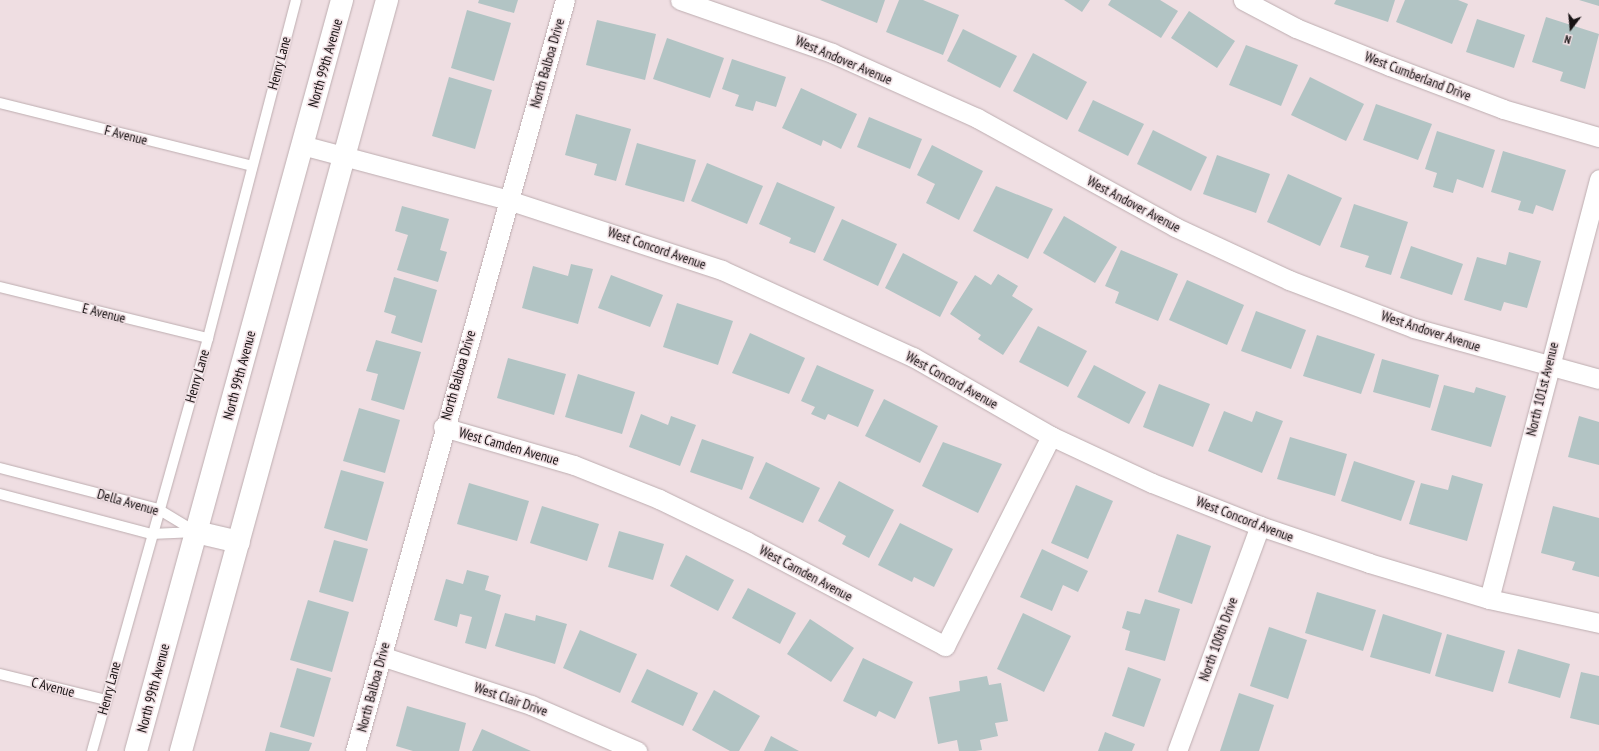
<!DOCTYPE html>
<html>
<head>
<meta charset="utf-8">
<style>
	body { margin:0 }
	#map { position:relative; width:1599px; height:751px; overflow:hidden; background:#efdee2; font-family:"PT Sans Narrow",sans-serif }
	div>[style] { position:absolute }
	.building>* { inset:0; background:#b2c4c4 }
	.roads { filter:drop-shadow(0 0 1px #bdadb0) drop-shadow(0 0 1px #bdadb0) }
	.lane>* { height:10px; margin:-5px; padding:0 5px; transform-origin:5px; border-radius:5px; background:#fff }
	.street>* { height:19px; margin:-9.5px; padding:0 9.5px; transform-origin:9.5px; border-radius:9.5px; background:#fff }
	.secondary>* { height:22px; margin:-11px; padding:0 11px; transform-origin:11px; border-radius:11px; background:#fff }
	span { translate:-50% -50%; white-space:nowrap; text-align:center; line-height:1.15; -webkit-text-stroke:3px #efdee2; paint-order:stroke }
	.street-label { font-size:14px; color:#171213 }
	.north { position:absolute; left:1551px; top:8px; width:40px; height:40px; -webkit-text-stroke:3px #efdee2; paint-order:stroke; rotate:196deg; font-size:11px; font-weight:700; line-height:16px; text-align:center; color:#171213 }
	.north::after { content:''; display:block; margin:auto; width:14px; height:18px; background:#171213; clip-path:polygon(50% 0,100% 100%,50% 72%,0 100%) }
</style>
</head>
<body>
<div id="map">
	<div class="building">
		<i style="clip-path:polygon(479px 0,518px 0,514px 13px,478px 3px)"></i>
		<i style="clip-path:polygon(820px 0,885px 0,877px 23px)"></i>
		<i style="clip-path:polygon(899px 0,923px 0,959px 15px,943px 55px,886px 32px)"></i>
		<i style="clip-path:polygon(1064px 0,1090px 0,1082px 12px)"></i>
		<i style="clip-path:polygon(1111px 0,1160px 0,1178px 11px,1161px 38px,1108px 5px)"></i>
		<i style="clip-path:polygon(1336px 0,1395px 0,1388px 22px,1334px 4px)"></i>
		<i style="clip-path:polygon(1405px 0,1458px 0,1468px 4px,1452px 44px,1396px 22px)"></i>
		<i style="clip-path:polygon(1579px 0,1599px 0,1599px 6px)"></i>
		<i style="clip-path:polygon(467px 10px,511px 23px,494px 81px,451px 68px)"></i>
		<i style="clip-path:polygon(1189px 11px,1235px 41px,1217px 68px,1171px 38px)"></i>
		<i style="clip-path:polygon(1546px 17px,1599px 34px,1585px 89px,1560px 81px,1563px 72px,1532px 62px)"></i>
		<i style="clip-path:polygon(1477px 19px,1525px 35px,1514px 68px,1466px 52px)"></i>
		<i style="clip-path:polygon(597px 20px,656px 34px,645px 80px,586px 65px)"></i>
		<i style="clip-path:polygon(963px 29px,1017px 56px,1000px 88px,947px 61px)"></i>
		<i style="clip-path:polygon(667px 38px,724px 58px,710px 98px,653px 79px)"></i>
		<i style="clip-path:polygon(1246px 45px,1298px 65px,1281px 106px,1229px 85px)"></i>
		<i style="clip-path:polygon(1033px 53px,1087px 82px,1067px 120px,1013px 91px)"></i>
		<i style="clip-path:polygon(732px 59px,786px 77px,776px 107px,756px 101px,753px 111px,735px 106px,739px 95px,722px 89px)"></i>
		<i style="clip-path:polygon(449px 77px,492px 90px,475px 149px,432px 136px)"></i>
		<i style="clip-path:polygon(1310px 77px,1364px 104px,1346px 141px,1291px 115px)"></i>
		<i style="clip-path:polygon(801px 88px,857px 114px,841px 149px,823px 140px,821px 146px,782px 128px)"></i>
		<i style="clip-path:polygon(1093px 100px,1144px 124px,1128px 156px,1078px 131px)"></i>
		<i style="clip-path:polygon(1376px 104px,1432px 124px,1418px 160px,1363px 140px)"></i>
		<i style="clip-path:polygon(576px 114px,631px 129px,616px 181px,594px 175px,597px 164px,565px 155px)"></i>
		<i style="clip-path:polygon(869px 117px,922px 139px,910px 169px,857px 147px)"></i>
		<i style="clip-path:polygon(1153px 130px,1207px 157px,1191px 191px,1137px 164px)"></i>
		<i style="clip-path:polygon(1437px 131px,1495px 150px,1483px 188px,1457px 179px,1453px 193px,1433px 187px,1437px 173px,1425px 169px)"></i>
		<i style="clip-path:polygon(637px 143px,696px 160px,684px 202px,625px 185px)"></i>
		<i style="clip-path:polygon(932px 145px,983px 171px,959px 220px,926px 203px,935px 184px,917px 175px)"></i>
		<i style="clip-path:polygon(1503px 151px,1566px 170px,1553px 211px,1536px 205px,1533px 214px,1518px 210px,1521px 201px,1491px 192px)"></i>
		<i style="clip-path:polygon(1217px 155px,1270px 174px,1256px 213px,1203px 194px)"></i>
		<i style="clip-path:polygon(707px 163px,763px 186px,747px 224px,691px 201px)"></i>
		<i style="clip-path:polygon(1288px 174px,1342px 198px,1320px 246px,1267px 222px)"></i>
		<i style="clip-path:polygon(777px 182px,835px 207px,815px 253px,789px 243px,791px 238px,759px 224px)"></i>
		<i style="clip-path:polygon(996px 186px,1053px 209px,1028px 259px,973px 231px)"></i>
		<i style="clip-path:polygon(1354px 204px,1408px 222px,1391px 275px,1365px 267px,1369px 256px,1340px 247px)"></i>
		<i style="clip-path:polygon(402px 206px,449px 219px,440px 250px,447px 252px,438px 282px,397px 270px,408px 235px,395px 231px)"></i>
		<i style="clip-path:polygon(1064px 216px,1117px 247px,1095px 283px,1043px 253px)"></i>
		<i style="clip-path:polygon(842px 219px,897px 244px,878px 286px,823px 260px)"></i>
		<i style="clip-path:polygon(1411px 246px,1463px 264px,1452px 295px,1400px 278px)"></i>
		<i style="clip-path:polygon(1121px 250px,1178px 274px,1158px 321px,1115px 303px,1119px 292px,1105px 286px)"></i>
		<i style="clip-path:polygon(1509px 252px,1541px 261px,1527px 308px,1504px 302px,1501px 311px,1464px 300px,1477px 257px,1506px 265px)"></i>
		<i style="clip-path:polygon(903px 253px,958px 282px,940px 317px,885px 288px)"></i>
		<i style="clip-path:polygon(571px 264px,593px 269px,578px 324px,522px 308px,533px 266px,568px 276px)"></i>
		<i style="clip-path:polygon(998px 274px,1018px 286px,1012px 296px,1033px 309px,1003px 355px,978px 339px,981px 335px,950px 314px,975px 275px,991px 285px)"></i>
		<i style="clip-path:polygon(611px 275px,663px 295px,650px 327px,598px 308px)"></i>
		<i style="clip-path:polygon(394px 277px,437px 290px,422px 343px,391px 333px,396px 316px,384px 312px)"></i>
		<i style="clip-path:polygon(1187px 280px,1244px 305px,1227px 345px,1169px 320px)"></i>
		<i style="clip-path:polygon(677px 303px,733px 321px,718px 365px,663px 347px)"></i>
		<i style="clip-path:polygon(1256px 311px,1306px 330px,1291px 369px,1241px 351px)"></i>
		<i style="clip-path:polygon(1038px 326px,1087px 351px,1068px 387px,1019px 362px)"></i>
		<i style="clip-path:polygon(750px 333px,805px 358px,789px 394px,732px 373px)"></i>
		<i style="clip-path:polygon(1317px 335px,1375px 354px,1361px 394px,1303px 376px)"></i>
		<i style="clip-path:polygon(376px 340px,421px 352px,404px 410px,371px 400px,378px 374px,366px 371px)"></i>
		<i style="clip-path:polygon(508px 358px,566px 374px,554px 415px,497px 398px)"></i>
		<i style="clip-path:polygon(1382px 359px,1439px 375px,1430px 408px,1373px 392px)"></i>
		<i style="clip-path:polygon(817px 365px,874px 390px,858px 427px,828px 414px,825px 420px,811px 414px,815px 407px,801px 401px)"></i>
		<i style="clip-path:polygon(1094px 365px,1146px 392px,1129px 424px,1077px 397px)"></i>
		<i style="clip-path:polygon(578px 374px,635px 392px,622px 434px,565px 417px)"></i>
		<i style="clip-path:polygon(1159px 384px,1210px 404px,1193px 447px,1143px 427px)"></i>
		<i style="clip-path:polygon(1444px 385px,1474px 393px,1476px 387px,1506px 396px,1491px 447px,1431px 430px)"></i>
		<i style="clip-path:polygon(884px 399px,938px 426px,920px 463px,865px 436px)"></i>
		<i style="clip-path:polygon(359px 408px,400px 420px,385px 473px,343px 461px)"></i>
		<i style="clip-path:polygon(1224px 411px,1252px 422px,1256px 411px,1283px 421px,1262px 473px,1208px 451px)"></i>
		<i style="clip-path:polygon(641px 414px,668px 425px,671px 416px,696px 425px,680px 466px,629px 447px)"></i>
		<i style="clip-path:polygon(1579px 416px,1599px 422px,1599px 465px,1568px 457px)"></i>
		<i style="clip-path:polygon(1290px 437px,1347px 454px,1335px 496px,1277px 479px)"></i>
		<i style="clip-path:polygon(702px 439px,754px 457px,742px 490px,690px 472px)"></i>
		<i style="clip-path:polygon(943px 442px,1002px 464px,978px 513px,922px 486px)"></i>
		<i style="clip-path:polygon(1354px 461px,1415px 481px,1401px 521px,1341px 501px)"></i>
		<i style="clip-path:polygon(766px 462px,820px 488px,803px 523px,749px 498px)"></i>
		<i style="clip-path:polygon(341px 470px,384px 482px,367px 541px,324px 528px)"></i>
		<i style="clip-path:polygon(1452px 475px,1483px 484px,1467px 541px,1409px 524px,1421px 483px,1448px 490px)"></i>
		<i style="clip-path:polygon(839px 481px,894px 510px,869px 558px,842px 544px,846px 536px,818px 521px)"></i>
		<i style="clip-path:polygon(469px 483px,529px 501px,517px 541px,457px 524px)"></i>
		<i style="clip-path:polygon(1076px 485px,1113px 501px,1088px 559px,1051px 543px)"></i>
		<i style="clip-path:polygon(542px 506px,599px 524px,587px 561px,530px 543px)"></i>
		<i style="clip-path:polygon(1553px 506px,1599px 518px,1599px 577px,1572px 570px,1575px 562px,1541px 553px)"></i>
		<i style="clip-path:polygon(900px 523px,953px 549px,934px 587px,914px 577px,912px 582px,878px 565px)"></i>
		<i style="clip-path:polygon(619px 531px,664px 544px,653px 580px,608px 567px)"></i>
		<i style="clip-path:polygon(1177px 534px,1211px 546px,1192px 604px,1158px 592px)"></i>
		<i style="clip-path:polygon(334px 540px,368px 549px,353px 602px,319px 592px)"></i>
		<i style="clip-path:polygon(1042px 549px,1088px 571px,1078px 592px,1063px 585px,1052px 611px,1020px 597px)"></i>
		<i style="clip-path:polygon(686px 555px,734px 580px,718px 611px,670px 586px)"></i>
		<i style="clip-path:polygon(467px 570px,489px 576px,485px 590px,501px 595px,486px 649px,465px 643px,472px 617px,460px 614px,457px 627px,434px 620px,446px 579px,463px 584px)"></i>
		<i style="clip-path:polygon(748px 588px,796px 613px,780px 644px,732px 618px)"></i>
		<i style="clip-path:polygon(1317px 592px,1376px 610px,1363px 651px,1305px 633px)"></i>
		<i style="clip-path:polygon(1145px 599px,1180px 609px,1165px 661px,1125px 650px,1130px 631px,1122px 628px,1127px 611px,1140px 614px)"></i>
		<i style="clip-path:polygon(308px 600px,349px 612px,332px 672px,290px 660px)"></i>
		<i style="clip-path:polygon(505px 613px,535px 621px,536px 615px,567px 624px,555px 664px,495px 646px)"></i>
		<i style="clip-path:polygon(1023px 613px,1071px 636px,1044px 692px,997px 669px)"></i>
		<i style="clip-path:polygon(1383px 614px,1442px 633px,1430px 674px,1370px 657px)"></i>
		<i style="clip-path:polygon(810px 619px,854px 648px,831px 682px,787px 654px)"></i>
		<i style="clip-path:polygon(1269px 627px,1307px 640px,1288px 699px,1250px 686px)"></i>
		<i style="clip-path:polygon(580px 630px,637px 654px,620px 693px,563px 668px)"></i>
		<i style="clip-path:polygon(1447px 634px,1505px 651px,1493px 692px,1435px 676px)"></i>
		<i style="clip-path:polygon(1518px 649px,1570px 664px,1560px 698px,1508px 683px)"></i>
		<i style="clip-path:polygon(863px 658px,913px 682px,895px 719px,879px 711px,876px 717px,843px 701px)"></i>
		<i style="clip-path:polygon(1128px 667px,1161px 679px,1144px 727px,1112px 716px)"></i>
		<i style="clip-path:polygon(297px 668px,331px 678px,314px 737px,280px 727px)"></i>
		<i style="clip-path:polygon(647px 669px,698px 693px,683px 726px,631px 702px)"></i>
		<i style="clip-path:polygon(1581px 672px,1599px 676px,1599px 725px,1570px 718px)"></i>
		<i style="clip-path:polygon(987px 676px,989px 685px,1001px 683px,1008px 721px,995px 723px,998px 736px,980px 740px,982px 750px,975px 751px,959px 751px,957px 740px,938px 744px,929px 697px,960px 691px,959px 681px)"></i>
		<i style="clip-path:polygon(714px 690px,760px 716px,739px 751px,730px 751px,692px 730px)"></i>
		<i style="clip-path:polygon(1239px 693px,1274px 705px,1259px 751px,1220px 751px)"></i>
		<i style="clip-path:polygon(407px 706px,466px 723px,459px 751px,413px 751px,396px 746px)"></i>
		<i style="clip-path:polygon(482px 729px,531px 751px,472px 751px)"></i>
		<i style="clip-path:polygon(270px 732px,312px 743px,309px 751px,265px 751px)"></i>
		<i style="clip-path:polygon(1105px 732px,1135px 744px,1132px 751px,1098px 751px)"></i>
		<i style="clip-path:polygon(771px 736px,799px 751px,764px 751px)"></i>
	</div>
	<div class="roads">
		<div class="lane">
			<i style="left:0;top:103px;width:260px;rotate:14deg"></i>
			<i style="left:0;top:287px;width:214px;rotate:13.8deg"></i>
			<i style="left:0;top:468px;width:163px;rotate:14.5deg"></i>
			<i style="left:158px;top:509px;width:44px;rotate:31.2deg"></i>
			<i style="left:0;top:494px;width:156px;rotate:14.8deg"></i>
			<i style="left:151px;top:534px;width:45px;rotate:-2.5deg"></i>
			<i style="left:0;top:674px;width:109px;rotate:13.8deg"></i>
			<i style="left:92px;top:751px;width:429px;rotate:-74.3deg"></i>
			<i style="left:208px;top:338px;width:349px;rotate:-75.4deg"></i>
		</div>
		<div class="street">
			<i style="left:680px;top:0;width:161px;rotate:19.2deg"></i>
			<i style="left:832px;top:53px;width:159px;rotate:24.1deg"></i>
			<i style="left:977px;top:118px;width:226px;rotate:28.8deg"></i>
			<i style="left:1175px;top:227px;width:126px;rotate:24.9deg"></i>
			<i style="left:1289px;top:280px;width:134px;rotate:21deg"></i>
			<i style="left:1414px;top:328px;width:192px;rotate:15.4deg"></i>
			<i style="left:1243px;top:0;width:60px;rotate:27.8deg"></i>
			<i style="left:1296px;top:28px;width:101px;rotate:22deg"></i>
			<i style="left:1390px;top:66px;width:121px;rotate:20.8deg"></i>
			<i style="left:1503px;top:109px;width:100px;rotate:16.3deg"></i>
			<i style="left:302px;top:145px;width:213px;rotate:14.9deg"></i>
			<i style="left:508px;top:200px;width:225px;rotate:18.1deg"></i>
			<i style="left:722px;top:270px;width:210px;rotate:24.5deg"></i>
			<i style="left:913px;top:357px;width:159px;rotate:29.8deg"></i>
			<i style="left:1051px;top:436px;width:111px;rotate:25deg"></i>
			<i style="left:1152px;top:483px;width:116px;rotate:21.7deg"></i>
			<i style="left:1260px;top:526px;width:115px;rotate:18.7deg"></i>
			<i style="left:1369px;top:563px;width:125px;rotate:16.7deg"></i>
			<i style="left:1489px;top:599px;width:113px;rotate:12.3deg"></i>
			<i style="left:443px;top:427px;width:136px;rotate:16.2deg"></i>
			<i style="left:574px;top:465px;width:92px;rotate:21.8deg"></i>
			<i style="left:659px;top:499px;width:97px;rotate:25.8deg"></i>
			<i style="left:746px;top:541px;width:225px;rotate:27.8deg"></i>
			<i style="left:945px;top:646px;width:235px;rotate:-63.2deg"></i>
			<i style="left:1489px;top:599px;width:434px;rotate:-75.3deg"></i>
			<i style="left:381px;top:656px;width:158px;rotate:18.1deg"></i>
			<i style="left:531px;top:705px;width:116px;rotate:23.5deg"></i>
			<i style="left:355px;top:751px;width:780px;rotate:-74.38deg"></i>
			<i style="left:1177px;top:751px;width:240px;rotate:-69.8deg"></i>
		</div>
		<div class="secondary">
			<i style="left:196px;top:532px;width:44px;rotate:13.1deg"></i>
			<i style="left:136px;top:751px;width:779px;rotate:-74.66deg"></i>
			<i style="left:181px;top:751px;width:779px;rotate:-74.66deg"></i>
		</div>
	</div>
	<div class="street-label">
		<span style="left:844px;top:60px;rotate:23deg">West Andover Avenue</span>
		<span style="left:279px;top:63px;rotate:-75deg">Henry Lane</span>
		<span style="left:325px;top:63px;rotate:-74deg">North 99th Avenue</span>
		<span style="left:547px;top:63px;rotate:-74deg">North Balboa Drive</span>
		<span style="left:1418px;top:76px;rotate:21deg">West Cumberland Drive</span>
		<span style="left:126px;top:135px;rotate:14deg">F Avenue</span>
		<span style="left:1134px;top:204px;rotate:28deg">West Andover Avenue</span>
		<span style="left:657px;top:248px;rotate:19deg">West Concord Avenue</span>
		<span style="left:104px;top:313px;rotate:14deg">E Avenue</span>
		<span style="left:1431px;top:331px;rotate:18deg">West Andover Avenue</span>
		<span style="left:239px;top:375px;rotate:-75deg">North 99th Avenue</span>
		<span style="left:458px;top:375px;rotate:-74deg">North Balboa Drive</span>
		<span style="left:197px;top:376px;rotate:-74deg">Henry Lane</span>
		<span style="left:952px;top:380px;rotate:29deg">West Concord Avenue</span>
		<span style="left:1542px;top:389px;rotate:-76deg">North 101st Avenue</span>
		<span style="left:509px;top:446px;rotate:16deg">West Camden Avenue</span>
		<span style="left:128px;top:502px;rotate:16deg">Della Avenue</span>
		<span style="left:1245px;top:519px;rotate:21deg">West Concord Avenue</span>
		<span style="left:806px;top:573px;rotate:28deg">West Camden Avenue</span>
		<span style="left:1218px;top:639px;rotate:-70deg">North 100th Drive</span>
		<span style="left:53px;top:687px;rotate:14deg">C Avenue</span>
		<span style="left:373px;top:687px;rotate:-75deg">North Balboa Drive</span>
		<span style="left:109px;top:688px;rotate:-75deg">Henry Lane</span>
		<span style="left:153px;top:688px;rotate:-75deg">North 99th Avenue</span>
		<span style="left:511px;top:699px;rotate:19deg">West Clair Drive</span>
	</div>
	<div class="north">N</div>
</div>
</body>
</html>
